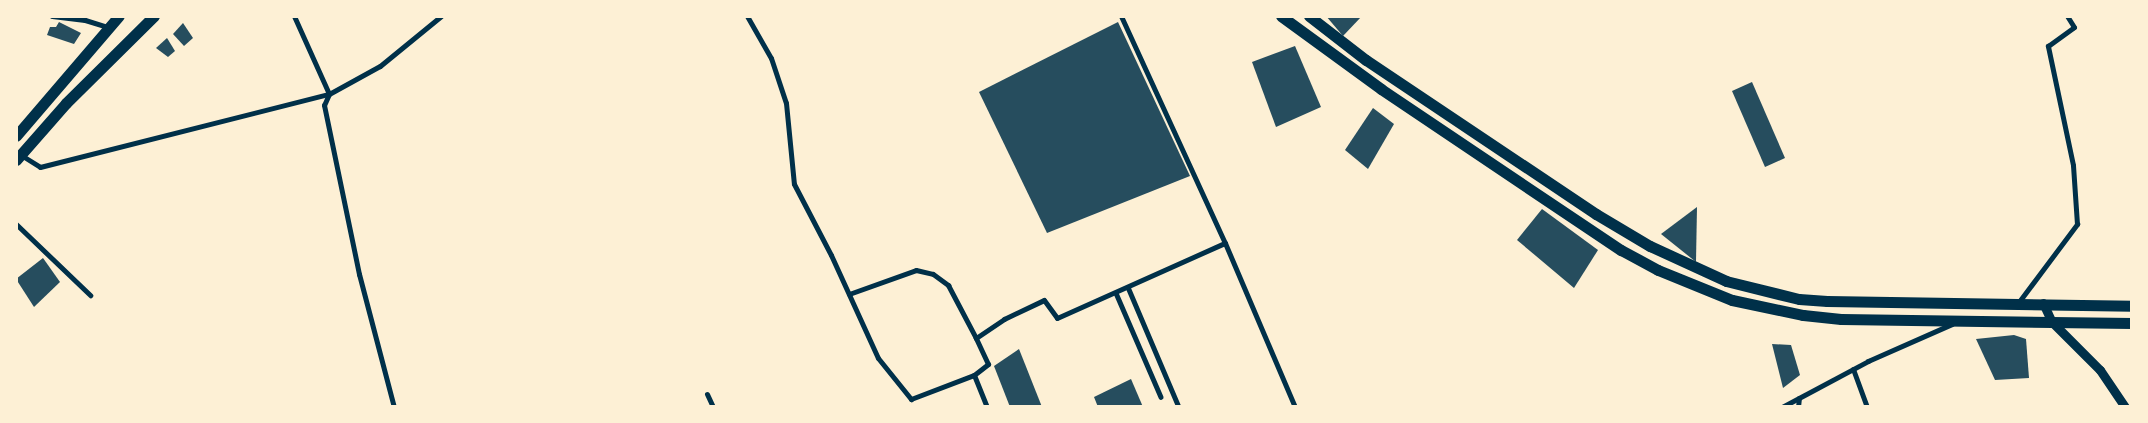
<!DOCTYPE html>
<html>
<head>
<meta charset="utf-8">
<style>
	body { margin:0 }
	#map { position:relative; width:2148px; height:423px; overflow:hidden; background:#fdf0d5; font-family:Signika,sans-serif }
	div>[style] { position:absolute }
	.building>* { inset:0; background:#264d5e }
	.pedestrian>* { height:4.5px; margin:-2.25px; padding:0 2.25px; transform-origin:2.25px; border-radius:2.25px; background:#003049 }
	.minor>* { height:5px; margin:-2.5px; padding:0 2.5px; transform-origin:2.5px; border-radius:2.5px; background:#003049 }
	.tertiary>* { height:9px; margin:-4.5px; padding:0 4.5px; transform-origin:4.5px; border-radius:4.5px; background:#003049 }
	.trunk>* { height:11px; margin:-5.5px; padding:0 5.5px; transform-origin:5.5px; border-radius:5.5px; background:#003049 }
	span { translate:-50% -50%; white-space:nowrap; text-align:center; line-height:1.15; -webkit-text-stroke:4px #fdf0d5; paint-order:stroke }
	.frame { position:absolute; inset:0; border:18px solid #fdf0d5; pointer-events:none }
</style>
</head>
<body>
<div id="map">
	<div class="building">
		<i style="clip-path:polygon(1326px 16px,1362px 16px,1343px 36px)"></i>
		<i style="clip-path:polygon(59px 22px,81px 33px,74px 44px,47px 35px,50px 27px,56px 27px)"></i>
		<i style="clip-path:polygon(1118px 22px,1190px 176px,1047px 233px,979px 92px)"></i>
		<i style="clip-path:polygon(183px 23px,193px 38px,184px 46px,173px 34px)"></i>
		<i style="clip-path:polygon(167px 38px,175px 51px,168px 57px,156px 48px)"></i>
		<i style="clip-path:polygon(1295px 46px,1321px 107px,1276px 127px,1252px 62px)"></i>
		<i style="clip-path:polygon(1752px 82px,1785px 158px,1765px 167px,1732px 91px)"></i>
		<i style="clip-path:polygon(1373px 108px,1394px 124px,1368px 169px,1345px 150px)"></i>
		<i style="clip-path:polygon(1697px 207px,1696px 262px,1661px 234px)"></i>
		<i style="clip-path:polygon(1542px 209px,1598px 250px,1574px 288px,1517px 240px)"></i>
		<i style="clip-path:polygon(43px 258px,60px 282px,34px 307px,16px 279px)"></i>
		<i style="clip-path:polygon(2014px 335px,2026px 339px,2029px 378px,1995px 380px,1976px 339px)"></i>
		<i style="clip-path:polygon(1772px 344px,1791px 345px,1800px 375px,1783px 388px)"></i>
		<i style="clip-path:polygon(1019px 349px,1042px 407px,1010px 407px,994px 366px)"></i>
		<i style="clip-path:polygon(1131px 379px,1143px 407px,1098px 407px,1094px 397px)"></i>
	</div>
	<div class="pedestrian">
		<i style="left:1116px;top:293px;width:113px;rotate:66.6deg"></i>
	</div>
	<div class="minor">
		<i style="left:52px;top:16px;width:33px;rotate:7deg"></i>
		<i style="left:85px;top:20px;width:24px;rotate:17deg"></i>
		<i style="left:294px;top:16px;width:85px;rotate:65.8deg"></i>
		<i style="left:329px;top:94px;width:12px;rotate:114deg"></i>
		<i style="left:324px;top:105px;width:173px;rotate:78.3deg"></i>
		<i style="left:359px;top:274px;width:138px;rotate:75.3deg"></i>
		<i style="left:747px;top:16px;width:48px;rotate:60.3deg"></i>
		<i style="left:771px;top:58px;width:47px;rotate:71.6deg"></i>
		<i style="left:786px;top:103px;width:81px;rotate:84.4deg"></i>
		<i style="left:794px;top:184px;width:80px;rotate:62.5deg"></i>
		<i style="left:831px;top:255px;width:113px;rotate:65.5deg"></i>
		<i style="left:878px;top:358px;width:53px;rotate:51.2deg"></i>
		<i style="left:911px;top:399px;width:67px;rotate:-20.9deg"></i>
		<i style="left:974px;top:375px;width:35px;rotate:68deg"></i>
		<i style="left:1121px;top:16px;width:250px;rotate:65.4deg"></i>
		<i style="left:1225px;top:243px;width:178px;rotate:66.9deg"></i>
		<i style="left:21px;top:155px;width:22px;rotate:32deg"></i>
		<i style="left:40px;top:167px;width:298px;rotate:-14.2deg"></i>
		<i style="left:329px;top:94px;width:58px;rotate:-28.8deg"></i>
		<i style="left:380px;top:66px;width:79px;rotate:-39.3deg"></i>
		<i style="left:16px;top:224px;width:103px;rotate:43.8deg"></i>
		<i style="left:1128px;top:288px;width:128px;rotate:67deg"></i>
		<i style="left:849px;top:294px;width:71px;rotate:-19.7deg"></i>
		<i style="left:916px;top:270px;width:17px;rotate:13deg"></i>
		<i style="left:933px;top:274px;width:19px;rotate:36deg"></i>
		<i style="left:948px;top:285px;width:60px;rotate:62.2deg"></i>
		<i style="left:2018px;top:303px;width:99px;rotate:-53.2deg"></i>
		<i style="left:2077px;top:224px;width:59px;rotate:-93.9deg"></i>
		<i style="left:2073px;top:165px;width:122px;rotate:-101.9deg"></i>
		<i style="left:2048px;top:46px;width:32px;rotate:-36deg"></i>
		<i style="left:2074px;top:27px;width:13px;rotate:-122deg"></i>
		<i style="left:1853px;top:369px;width:40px;rotate:69.8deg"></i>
		<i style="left:974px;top:375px;width:18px;rotate:-38deg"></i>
		<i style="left:988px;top:364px;width:29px;rotate:-115deg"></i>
		<i style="left:976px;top:338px;width:34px;rotate:-34deg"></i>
		<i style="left:1004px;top:319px;width:44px;rotate:-25.4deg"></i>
		<i style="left:1044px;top:300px;width:22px;rotate:54deg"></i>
		<i style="left:1057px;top:318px;width:184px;rotate:-24.1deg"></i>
		<i style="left:707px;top:394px;width:14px;rotate:65deg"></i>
		<i style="left:1782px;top:407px;width:98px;rotate:-28.1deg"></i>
		<i style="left:1868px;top:361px;width:92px;rotate:-23.8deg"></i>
		<i style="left:1798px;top:407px;width:9px;rotate:-84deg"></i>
	</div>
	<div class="tertiary">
		<i style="left:2043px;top:303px;width:21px;rotate:65deg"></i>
		<i style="left:2052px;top:322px;width:68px;rotate:45deg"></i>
		<i style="left:2100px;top:370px;width:45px;rotate:56deg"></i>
	</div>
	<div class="trunk">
		<i style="left:1281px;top:16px;width:124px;rotate:36.1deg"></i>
		<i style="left:1381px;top:89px;width:289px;rotate:33.9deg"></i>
		<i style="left:1621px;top:250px;width:42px;rotate:28.4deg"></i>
		<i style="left:1658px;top:270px;width:80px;rotate:22.1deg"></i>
		<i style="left:1732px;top:300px;width:73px;rotate:11.9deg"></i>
		<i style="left:1803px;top:315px;width:38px;rotate:6deg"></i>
		<i style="left:1841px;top:319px;width:291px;rotate:0.8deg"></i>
		<i style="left:1309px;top:16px;width:72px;rotate:37.7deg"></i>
		<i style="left:1366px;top:60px;width:277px;rotate:33.8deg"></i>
		<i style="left:1596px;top:214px;width:63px;rotate:30.7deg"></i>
		<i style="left:1650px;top:246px;width:84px;rotate:24.7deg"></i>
		<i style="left:1726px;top:281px;width:75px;rotate:13.9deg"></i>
		<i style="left:1799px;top:299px;width:28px;rotate:4deg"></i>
		<i style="left:1827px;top:301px;width:305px;rotate:0.9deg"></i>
		<i style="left:16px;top:136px;width:158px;rotate:-49.4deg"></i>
		<i style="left:16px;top:160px;width:76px;rotate:-48.7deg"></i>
		<i style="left:66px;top:103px;width:124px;rotate:-44.7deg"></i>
	</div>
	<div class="frame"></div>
</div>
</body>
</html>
